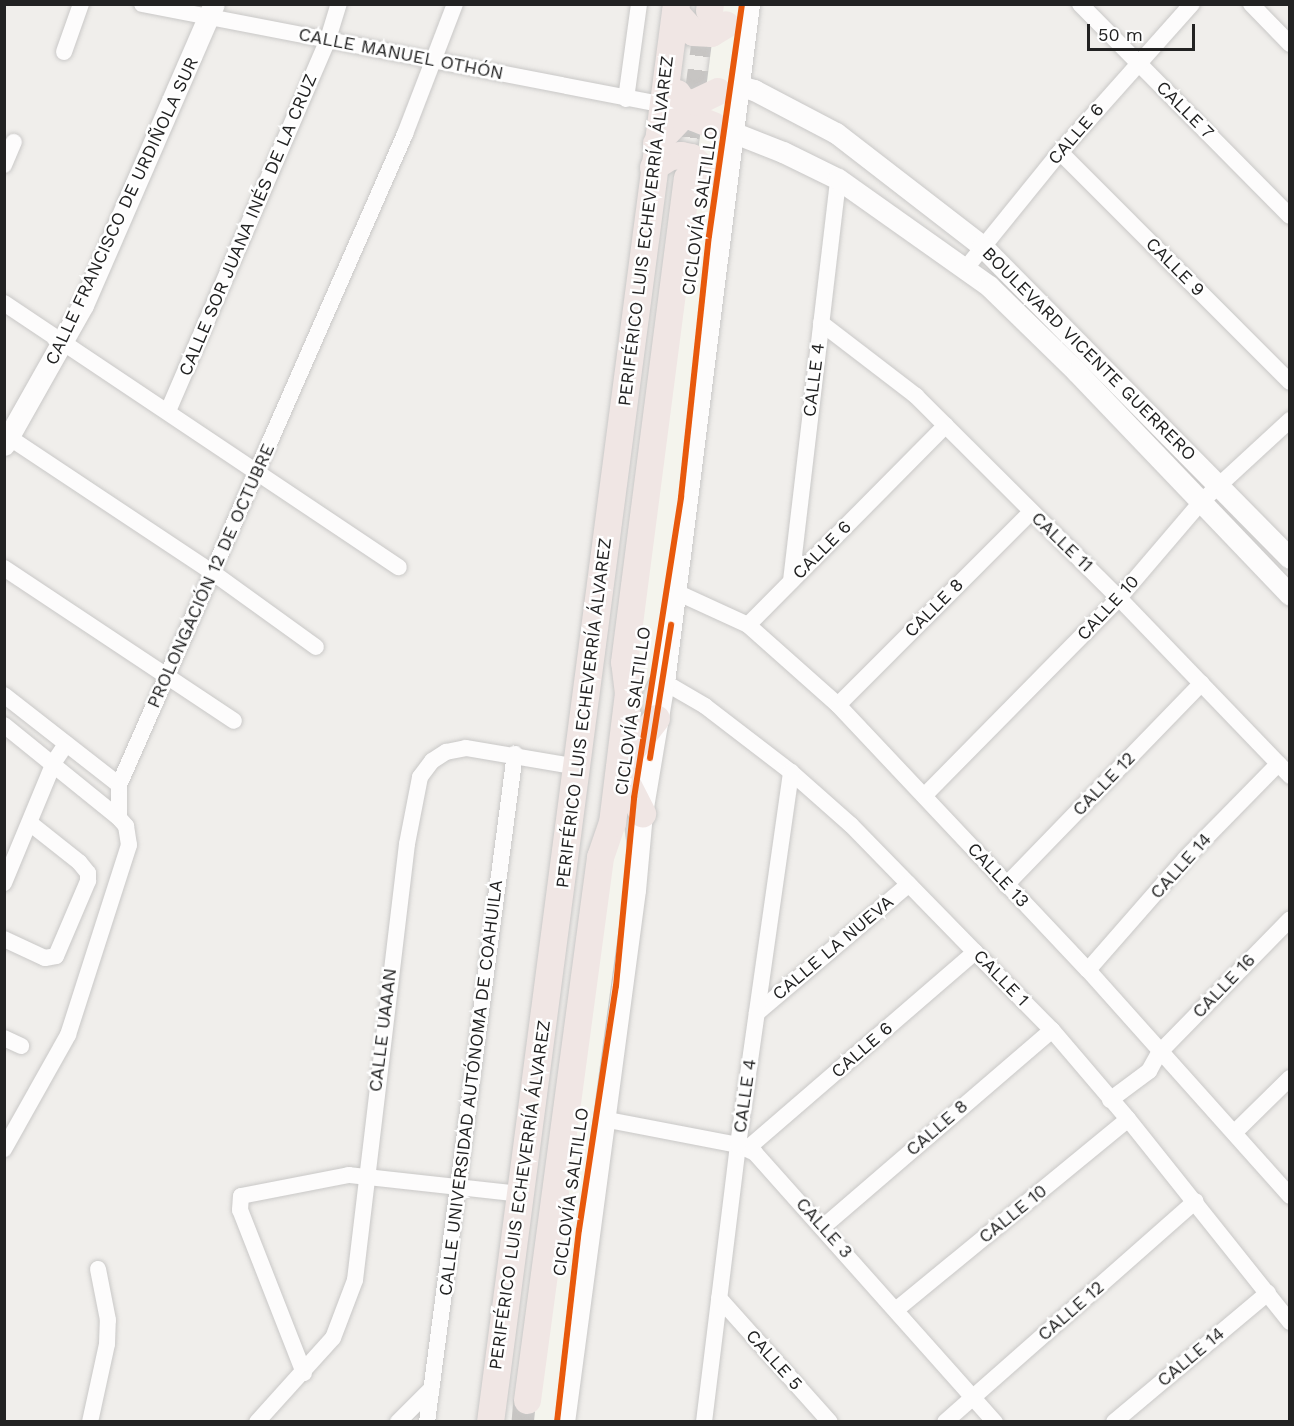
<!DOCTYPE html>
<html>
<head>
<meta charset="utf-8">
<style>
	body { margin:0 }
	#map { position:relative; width:1294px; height:1426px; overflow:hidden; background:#f0eeeb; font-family:"Work Sans",sans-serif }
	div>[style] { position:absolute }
	.trunk-tunnel>* { height:27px; margin-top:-13.5px; transform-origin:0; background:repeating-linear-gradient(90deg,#c7c5c3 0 27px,transparent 0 41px) }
	.roads { filter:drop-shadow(0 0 2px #c9c8c7) drop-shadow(0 0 2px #c9c8c7) }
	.minor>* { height:16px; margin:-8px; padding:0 8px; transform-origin:8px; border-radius:8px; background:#fdfcfc }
	.tertiary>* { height:21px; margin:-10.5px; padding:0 10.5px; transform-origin:10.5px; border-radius:10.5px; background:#fdfcfc }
	.secondary>* { height:24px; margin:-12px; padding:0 12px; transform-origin:12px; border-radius:12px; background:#f4f4ed }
	.trunk>* { height:27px; margin:-13.5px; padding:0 13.5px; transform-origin:13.5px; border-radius:13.5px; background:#f0e6e4 }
	.cycleway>* { height:6px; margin:-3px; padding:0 3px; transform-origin:3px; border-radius:3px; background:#e8590c }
	span { translate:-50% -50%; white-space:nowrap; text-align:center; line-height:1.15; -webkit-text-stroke:5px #fff; paint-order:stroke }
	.street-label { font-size:18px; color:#222 }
	.frame { position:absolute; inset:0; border:6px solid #222; pointer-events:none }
	.scale { position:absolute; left:1087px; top:24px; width:108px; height:27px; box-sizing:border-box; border:3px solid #222; border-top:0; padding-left:8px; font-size:18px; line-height:21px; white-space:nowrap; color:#222; -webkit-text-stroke:4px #fff; paint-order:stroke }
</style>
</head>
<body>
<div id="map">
	<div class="trunk-tunnel">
		<i style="left:687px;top:178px;width:169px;rotate:-82.5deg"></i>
		<i style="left:525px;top:1422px;width:22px;rotate:-85deg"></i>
	</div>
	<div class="roads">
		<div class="minor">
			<i style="left:142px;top:4px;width:528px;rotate:10.93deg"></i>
			<i style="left:1080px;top:4px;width:298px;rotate:45.3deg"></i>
			<i style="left:1251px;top:4px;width:56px;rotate:45.7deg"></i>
			<i style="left:64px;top:52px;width:51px;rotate:-70.5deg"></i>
			<i style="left:626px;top:99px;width:96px;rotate:-82.2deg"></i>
			<i style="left:1060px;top:152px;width:325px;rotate:45deg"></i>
			<i style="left:4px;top:165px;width:25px;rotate:-67deg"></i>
			<i style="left:966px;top:268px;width:149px;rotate:-51deg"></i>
			<i style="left:1060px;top:152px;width:198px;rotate:-48.3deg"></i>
			<i style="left:4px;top:303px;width:475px;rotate:33.8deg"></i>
			<i style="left:821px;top:323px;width:120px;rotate:37.5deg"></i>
			<i style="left:916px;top:396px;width:286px;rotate:44.9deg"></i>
			<i style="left:1119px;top:598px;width:247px;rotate:46.1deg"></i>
			<i style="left:168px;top:411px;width:405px;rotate:-66.7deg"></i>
			<i style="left:328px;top:39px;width:37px;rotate:-73deg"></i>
			<i style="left:4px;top:434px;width:250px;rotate:33.6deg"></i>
			<i style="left:212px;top:572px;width:128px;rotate:35.8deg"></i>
			<i style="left:4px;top:568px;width:276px;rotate:33.6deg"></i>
			<i style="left:791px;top:581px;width:405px;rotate:-83.3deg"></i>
			<i style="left:674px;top:591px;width:81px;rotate:24.7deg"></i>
			<i style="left:748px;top:625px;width:120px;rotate:41.6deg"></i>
			<i style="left:838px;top:705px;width:364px;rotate:46.7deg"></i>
			<i style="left:1088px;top:970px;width:303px;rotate:48.2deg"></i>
			<i style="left:748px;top:625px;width:281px;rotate:-45.3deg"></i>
			<i style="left:664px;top:682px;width:48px;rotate:30.3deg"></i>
			<i style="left:705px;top:706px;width:108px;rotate:37.5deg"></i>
			<i style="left:791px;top:772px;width:80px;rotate:41.5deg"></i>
			<i style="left:851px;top:825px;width:177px;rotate:45.7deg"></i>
			<i style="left:975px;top:952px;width:110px;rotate:45.4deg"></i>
			<i style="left:1052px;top:1030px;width:117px;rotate:49.5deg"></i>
			<i style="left:1128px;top:1119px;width:260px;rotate:51.4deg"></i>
			<i style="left:4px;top:695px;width:146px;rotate:38deg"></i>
			<i style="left:838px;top:705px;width:273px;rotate:-45deg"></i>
			<i style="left:4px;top:725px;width:148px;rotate:39deg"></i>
			<i style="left:119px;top:818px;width:11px;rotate:49deg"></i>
			<i style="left:126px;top:826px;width:19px;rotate:81deg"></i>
			<i style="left:129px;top:845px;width:200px;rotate:107.8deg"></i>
			<i style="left:68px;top:1035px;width:131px;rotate:119.3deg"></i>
			<i style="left:925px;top:795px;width:276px;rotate:-45.4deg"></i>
			<i style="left:1119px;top:598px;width:126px;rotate:-49.5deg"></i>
			<i style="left:1201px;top:502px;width:121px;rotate:-42.7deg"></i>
			<i style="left:119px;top:818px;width:33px;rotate:-90deg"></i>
			<i style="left:119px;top:785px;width:711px;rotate:-66.28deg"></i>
			<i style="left:405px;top:134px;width:139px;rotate:-69deg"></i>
			<i style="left:4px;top:883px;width:131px;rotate:-67.5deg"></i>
			<i style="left:54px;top:762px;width:22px;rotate:-56deg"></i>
			<i style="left:1006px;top:885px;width:281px;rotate:-45.9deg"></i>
			<i style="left:4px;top:939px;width:45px;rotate:24.9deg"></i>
			<i style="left:45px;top:958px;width:11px;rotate:-10deg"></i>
			<i style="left:56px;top:956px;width:82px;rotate:-66.9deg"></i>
			<i style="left:88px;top:881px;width:8px;rotate:-90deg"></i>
			<i style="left:88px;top:873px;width:14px;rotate:-129deg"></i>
			<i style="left:79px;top:862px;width:61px;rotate:-141.6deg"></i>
			<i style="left:1088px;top:970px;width:149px;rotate:-48.8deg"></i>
			<i style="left:1186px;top:858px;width:132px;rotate:-45.6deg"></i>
			<i style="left:757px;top:1013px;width:199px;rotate:-40.3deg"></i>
			<i style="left:4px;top:1038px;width:19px;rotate:25deg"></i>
			<i style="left:1110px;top:1100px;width:49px;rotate:-36.6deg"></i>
			<i style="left:1149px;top:1071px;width:21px;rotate:-61deg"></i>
			<i style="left:1159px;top:1053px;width:187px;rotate:-45.6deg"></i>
			<i style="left:603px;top:1119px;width:137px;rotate:10.9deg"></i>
			<i style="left:738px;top:1145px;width:19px;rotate:25deg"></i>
			<i style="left:755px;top:1153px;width:361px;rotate:48.3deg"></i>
			<i style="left:1235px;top:1132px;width:77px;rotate:-44.5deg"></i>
			<i style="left:748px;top:1148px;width:300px;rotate:-40.8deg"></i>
			<i style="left:823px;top:1227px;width:302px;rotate:-40.7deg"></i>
			<i style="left:719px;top:1298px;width:166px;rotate:48.2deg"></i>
			<i style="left:897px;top:1309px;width:299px;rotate:-39.4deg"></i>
			<i style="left:304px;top:1373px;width:175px;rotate:-111.4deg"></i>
			<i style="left:240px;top:1210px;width:14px;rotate:-86deg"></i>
			<i style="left:241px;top:1196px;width:110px;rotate:-11deg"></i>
			<i style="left:349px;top:1175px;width:173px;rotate:6.3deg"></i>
			<i style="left:90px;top:1422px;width:80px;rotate:-77.7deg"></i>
			<i style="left:107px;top:1344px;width:24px;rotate:-88deg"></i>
			<i style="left:108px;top:1320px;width:52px;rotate:-101.1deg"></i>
			<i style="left:257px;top:1422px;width:113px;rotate:-47.9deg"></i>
			<i style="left:333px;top:1338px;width:62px;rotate:-69.2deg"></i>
			<i style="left:355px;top:1280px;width:439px;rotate:-83.2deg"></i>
			<i style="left:407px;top:844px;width:68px;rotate:-79deg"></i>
			<i style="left:420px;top:777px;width:20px;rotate:-53deg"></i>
			<i style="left:432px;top:761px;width:17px;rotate:-33deg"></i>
			<i style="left:446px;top:752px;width:20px;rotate:-11deg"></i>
			<i style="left:466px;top:748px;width:114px;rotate:9.6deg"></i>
			<i style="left:398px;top:1422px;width:47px;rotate:-45deg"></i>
			<i style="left:427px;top:1422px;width:674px;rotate:-82.5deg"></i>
			<i style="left:704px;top:1422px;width:279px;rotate:-83deg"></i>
			<i style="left:738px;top:1145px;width:377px;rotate:-81.9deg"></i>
			<i style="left:945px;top:1422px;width:334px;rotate:-41.4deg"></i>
			<i style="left:1114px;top:1422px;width:201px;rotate:-40deg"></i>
		</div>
		<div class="tertiary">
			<i style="left:727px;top:88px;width:12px;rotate:-9deg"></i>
			<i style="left:739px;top:86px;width:16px;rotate:15deg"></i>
			<i style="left:754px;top:90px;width:93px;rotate:27.7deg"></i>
			<i style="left:836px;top:133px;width:185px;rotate:37.7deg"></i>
			<i style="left:982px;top:246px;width:438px;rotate:45.4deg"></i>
			<i style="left:722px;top:128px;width:66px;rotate:21.5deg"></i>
			<i style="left:783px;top:152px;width:61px;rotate:26.1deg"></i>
			<i style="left:838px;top:179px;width:185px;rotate:35.3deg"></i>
			<i style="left:989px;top:286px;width:123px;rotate:44.3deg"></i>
			<i style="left:1077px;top:372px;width:308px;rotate:46.3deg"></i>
			<i style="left:4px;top:445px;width:161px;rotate:-60.6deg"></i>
			<i style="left:83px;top:305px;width:328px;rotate:-66.5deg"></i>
			<i style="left:564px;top:1422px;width:537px;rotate:-82.4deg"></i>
			<i style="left:635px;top:890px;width:77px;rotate:-84.8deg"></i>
			<i style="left:642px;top:813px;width:133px;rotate:-80.5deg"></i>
			<i style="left:664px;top:682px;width:683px;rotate:-82.85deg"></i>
		</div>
		<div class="secondary">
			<i style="left:628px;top:693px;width:33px;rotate:-63deg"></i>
			<i style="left:643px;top:664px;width:104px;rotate:-81.7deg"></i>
			<i style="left:658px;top:561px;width:562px;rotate:-82.74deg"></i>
			<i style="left:546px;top:1422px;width:198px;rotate:-84.2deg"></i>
			<i style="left:566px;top:1225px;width:370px;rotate:-82.2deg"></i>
			<i style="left:616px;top:858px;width:35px;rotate:-97deg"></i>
		</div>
		<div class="trunk">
			<i style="left:709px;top:10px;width:6px;rotate:-81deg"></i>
			<i style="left:675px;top:12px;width:27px;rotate:48deg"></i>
			<i style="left:693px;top:32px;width:18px;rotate:3deg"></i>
			<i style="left:711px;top:33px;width:17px;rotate:-31deg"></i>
			<i style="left:677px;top:93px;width:29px;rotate:56deg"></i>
			<i style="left:693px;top:117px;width:22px;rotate:22deg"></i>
			<i style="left:656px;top:143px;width:57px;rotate:-46.4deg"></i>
			<i style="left:695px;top:102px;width:25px;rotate:-26deg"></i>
			<i style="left:653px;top:167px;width:20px;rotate:-33deg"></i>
			<i style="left:670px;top:156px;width:11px;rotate:-5deg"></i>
			<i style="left:681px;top:155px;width:10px;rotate:11deg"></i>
			<i style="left:691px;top:157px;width:22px;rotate:43deg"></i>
			<i style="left:620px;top:765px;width:59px;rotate:-52.5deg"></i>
			<i style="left:619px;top:768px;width:51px;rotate:62.9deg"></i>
			<i style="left:527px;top:1400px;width:548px;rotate:-82.34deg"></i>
			<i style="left:600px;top:857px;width:36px;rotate:-71deg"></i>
			<i style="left:612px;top:823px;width:131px;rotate:-83deg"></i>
			<i style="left:628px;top:693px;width:31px;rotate:-97deg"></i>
			<i style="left:624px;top:662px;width:488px;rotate:-82.6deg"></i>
			<i style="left:490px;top:1422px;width:1430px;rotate:-82.53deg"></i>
		</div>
	</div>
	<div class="cycleway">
		<i style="left:650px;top:758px;width:135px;rotate:-81deg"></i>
		<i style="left:557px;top:1422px;width:193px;rotate:-83.5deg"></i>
		<i style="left:579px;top:1230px;width:247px;rotate:-81.4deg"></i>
		<i style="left:616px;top:986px;width:189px;rotate:-84.5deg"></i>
		<i style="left:634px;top:798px;width:305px;rotate:-81.1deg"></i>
		<i style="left:681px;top:497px;width:262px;rotate:-83.9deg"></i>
		<i style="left:709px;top:236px;width:234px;rotate:-81.9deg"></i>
	</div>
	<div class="street-label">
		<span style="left:401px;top:54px;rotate:11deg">CALLE MANUEL OTHÓN</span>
		<span style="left:1185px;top:110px;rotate:45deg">CALLE 7</span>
		<span style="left:1076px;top:134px;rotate:-49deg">CALLE 6</span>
		<span style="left:122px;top:211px;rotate:-65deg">CALLE FRANCISCO DE URDIÑOLA SUR</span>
		<span style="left:700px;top:211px;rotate:-82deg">CICLOVÍA SALTILLO</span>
		<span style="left:248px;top:225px;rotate:-67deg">CALLE SOR JUANA INÉS DE LA CRUZ</span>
		<span style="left:646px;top:231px;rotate:-83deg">PERIFÉRICO LUIS ECHEVERRÍA ÁLVAREZ</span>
		<span style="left:1175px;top:267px;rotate:45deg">CALLE 9</span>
		<span style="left:1089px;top:354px;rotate:45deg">BOULEVARD VICENTE GUERRERO</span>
		<span style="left:814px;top:380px;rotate:-83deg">CALLE 4</span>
		<span style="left:1062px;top:542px;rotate:44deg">CALLE 11</span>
		<span style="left:822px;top:550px;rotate:-45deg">CALLE 6</span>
		<span style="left:211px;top:576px;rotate:-66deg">PROLONGACIÓN 12 DE OCTUBRE</span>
		<span style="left:934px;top:608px;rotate:-45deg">CALLE 8</span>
		<span style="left:1108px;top:608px;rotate:-47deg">CALLE 10</span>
		<span style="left:633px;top:711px;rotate:-82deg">CICLOVÍA SALTILLO</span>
		<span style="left:584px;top:713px;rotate:-83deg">PERIFÉRICO LUIS ECHEVERRÍA ÁLVAREZ</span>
		<span style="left:1104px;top:784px;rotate:-46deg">CALLE 12</span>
		<span style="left:1181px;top:866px;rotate:-48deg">CALLE 14</span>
		<span style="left:998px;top:875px;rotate:47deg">CALLE 13</span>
		<span style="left:833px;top:948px;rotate:-40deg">CALLE LA NUEVA</span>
		<span style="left:1001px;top:978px;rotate:46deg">CALLE 1</span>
		<span style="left:1224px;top:986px;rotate:-46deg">CALLE 16</span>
		<span style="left:383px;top:1030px;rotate:-83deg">CALLE UAAAN</span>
		<span style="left:862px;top:1050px;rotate:-41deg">CALLE 6</span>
		<span style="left:471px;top:1088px;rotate:-83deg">CALLE UNIVERSIDAD AUTÓNOMA DE COAHUILA</span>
		<span style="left:745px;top:1096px;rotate:-82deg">CALLE 4</span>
		<span style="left:937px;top:1128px;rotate:-41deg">CALLE 8</span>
		<span style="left:571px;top:1192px;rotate:-82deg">CICLOVÍA SALTILLO</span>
		<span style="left:520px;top:1195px;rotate:-82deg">PERIFÉRICO LUIS ECHEVERRÍA ÁLVAREZ</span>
		<span style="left:1013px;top:1214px;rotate:-39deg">CALLE 10</span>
		<span style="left:824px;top:1228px;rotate:48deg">CALLE 3</span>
		<span style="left:1071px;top:1311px;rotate:-41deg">CALLE 12</span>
		<span style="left:1191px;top:1357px;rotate:-40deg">CALLE 14</span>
		<span style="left:774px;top:1360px;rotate:48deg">CALLE 5</span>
	</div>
	<div class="frame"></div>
	<div class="scale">50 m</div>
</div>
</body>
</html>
